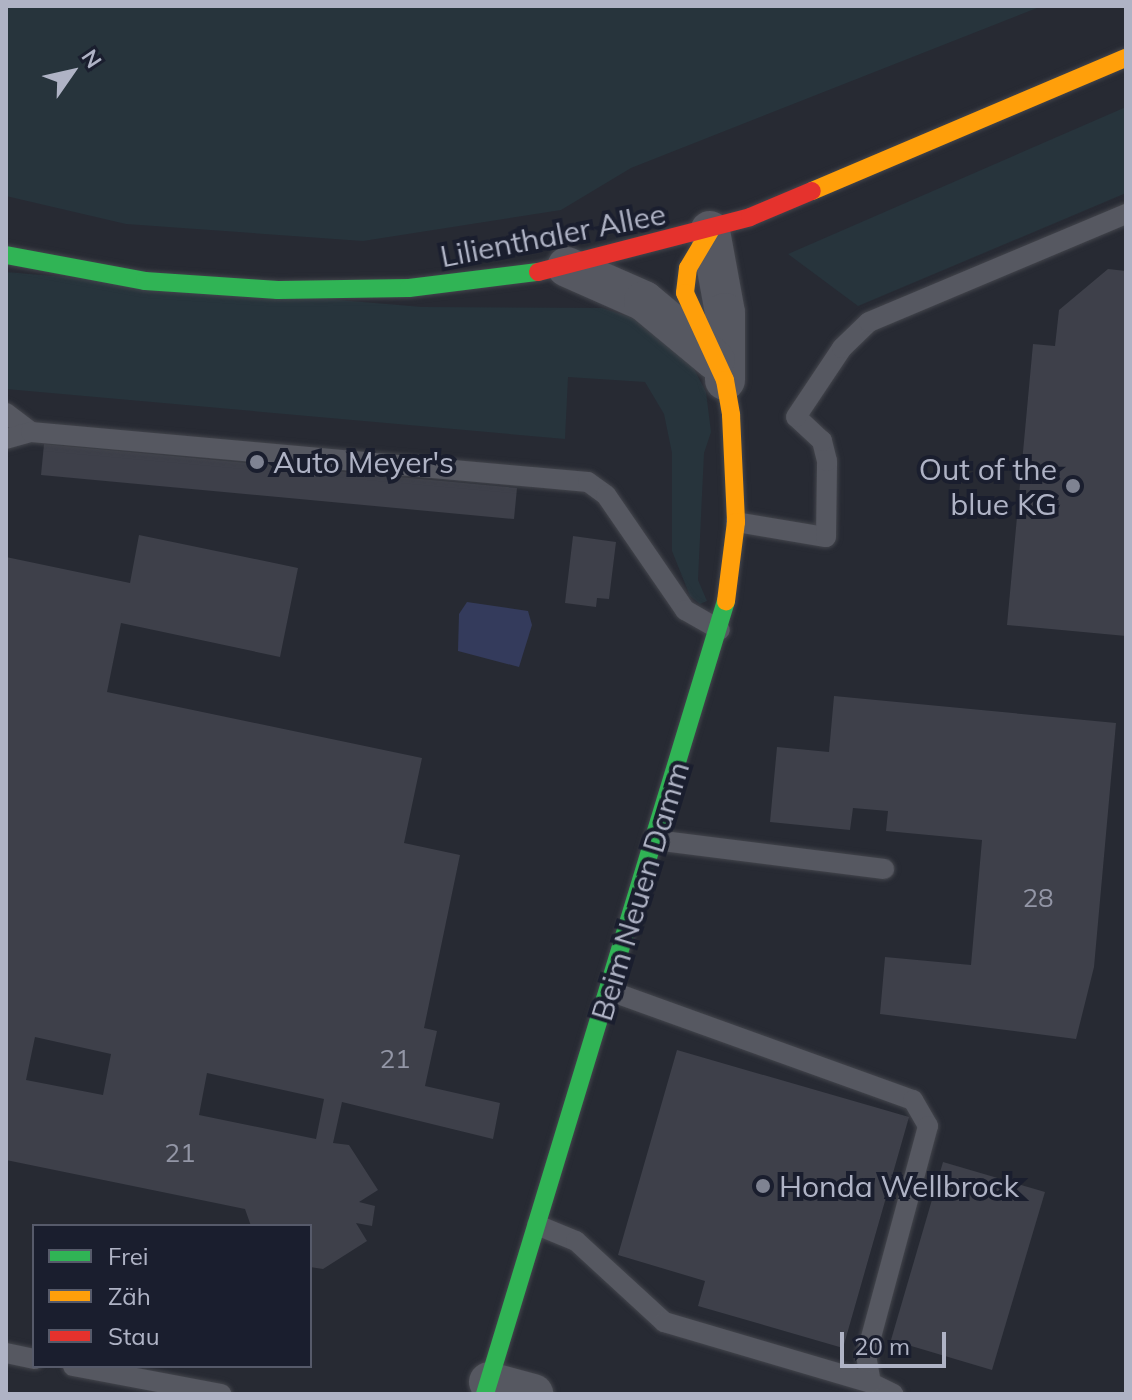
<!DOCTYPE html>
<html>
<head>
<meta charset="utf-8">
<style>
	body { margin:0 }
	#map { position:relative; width:1132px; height:1400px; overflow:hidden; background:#272a33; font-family:Mulish,sans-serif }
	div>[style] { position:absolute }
	.green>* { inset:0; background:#27343c }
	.water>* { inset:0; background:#343b5c }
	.building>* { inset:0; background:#3e404a }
	.roads { filter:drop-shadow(0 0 2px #43454c) drop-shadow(0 0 2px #43454c) }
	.lane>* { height:20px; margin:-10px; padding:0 10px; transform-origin:10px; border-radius:10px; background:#565861 }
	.street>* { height:40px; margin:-20px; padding:0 20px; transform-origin:20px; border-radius:20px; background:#565861 }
	.fast>* { height:18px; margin:-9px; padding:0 9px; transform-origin:9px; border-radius:9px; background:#30b455 }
	.slow>* { height:18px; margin:-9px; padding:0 9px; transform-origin:9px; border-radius:9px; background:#ff9f0a }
	.jam>* { height:18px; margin:-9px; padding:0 9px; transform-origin:9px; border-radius:9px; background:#e5322d }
	.dots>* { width:22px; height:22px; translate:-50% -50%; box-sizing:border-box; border:4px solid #1a1e2e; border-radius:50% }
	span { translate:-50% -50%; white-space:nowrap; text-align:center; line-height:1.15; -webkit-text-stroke:8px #1a1e2e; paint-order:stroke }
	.number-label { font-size:26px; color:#9396a6 }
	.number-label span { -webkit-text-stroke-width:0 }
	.street-label { font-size:30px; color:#afb3c5 }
	.poi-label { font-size:30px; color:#afb3c5 }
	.left { translate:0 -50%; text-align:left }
	.right { translate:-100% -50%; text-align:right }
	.frame { position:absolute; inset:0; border:8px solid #afb3c5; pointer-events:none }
	.legend { position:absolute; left:32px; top:1224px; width:280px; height:144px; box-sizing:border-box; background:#1a1e2e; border:2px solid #565a6a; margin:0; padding:10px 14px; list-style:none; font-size:24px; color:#afb3c5 }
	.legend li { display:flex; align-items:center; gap:16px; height:40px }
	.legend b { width:40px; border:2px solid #565a6a }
	.north { position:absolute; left:32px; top:32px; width:80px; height:80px; -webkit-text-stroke:6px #1a1e2e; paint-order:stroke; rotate:56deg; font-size:22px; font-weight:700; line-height:32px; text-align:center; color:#afb3c5 }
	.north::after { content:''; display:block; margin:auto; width:28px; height:36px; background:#afb3c5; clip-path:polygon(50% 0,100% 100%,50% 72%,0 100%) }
	.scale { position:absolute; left:840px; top:1332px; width:106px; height:36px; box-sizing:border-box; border:4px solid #afb3c5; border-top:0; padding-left:10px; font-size:24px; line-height:28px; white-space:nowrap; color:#afb3c5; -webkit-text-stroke:6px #1a1e2e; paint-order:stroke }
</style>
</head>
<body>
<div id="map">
	<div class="green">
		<i style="clip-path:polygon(6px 6px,1042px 6px,631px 168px,561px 210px,363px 241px,126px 224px,6px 196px)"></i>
		<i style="clip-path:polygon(1126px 107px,1126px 193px,858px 306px,788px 254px)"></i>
		<i style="clip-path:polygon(6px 272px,422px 307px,602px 308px,633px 318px,692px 365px,706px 392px,711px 432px,704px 453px,698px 580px,707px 601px,700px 604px,690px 596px,672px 551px,672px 453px,664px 414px,645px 382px,568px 377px,565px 439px,6px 389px)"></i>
	</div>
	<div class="water">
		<i style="clip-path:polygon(467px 602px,528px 611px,532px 625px,519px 667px,458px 651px,459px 614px)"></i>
	</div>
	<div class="building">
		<i style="clip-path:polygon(1108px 269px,1126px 271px,1126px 636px,1007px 625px,1033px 344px,1055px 346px,1059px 310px)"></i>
		<i style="clip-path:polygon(44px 444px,517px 488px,514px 519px,41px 475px)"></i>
		<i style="clip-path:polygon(evenodd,139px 535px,298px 568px,280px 657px,121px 623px,107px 692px,422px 758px,404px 843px,460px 855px,424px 1028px,437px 1031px,425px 1086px,500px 1103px,493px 1139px,342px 1102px,333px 1143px,349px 1145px,378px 1190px,359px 1202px,375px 1206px,372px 1226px,356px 1223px,367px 1241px,323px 1269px,310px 1267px,310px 1226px,251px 1226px,245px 1209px,6px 1160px,6px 557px,130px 583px,139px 535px,35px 1037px,111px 1054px,103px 1095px,26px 1080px,35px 1037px,139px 535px,207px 1073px,324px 1099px,316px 1139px,199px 1115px,207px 1073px)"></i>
		<i style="clip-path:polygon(573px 536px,616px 542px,609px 599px,597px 598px,596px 607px,565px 603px)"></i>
		<i style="clip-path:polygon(834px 696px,1116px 723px,1094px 967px,1076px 1039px,880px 1014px,885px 957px,971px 965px,982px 840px,886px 831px,888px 811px,853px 808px,850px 830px,770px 822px,777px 747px,829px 752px)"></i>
		<i style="clip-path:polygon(677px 1050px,909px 1117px,843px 1348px,698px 1306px,705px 1281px,618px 1255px)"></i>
		<i style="clip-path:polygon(943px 1162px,1045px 1192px,992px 1370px,891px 1340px)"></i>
	</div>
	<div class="roads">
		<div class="lane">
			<i style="left:6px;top:413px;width:31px;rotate:37deg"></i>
			<i style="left:6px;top:439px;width:26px;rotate:-16deg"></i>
			<i style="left:31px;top:432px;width:559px;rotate:5.13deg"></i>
			<i style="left:588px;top:482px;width:22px;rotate:36deg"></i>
			<i style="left:606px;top:495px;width:140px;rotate:55.5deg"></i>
			<i style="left:685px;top:610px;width:40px;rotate:29.7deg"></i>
			<i style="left:736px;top:522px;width:91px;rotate:9.5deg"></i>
			<i style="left:826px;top:537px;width:76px;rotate:-89.2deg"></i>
			<i style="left:827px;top:461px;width:21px;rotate:-104deg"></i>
			<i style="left:822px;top:441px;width:35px;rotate:-137deg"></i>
			<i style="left:796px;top:417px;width:83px;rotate:-56.3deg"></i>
			<i style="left:842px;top:348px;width:37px;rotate:-44deg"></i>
			<i style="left:869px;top:322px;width:279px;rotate:-22.8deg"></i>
			<i style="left:655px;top:840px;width:231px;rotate:7.2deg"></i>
			<i style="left:610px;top:991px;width:322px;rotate:19.8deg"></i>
			<i style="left:913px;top:1100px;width:30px;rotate:60deg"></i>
			<i style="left:928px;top:1126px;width:237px;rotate:105.1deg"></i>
			<i style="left:866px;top:1355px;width:28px;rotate:80deg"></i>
			<i style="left:871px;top:1383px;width:25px;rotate:26deg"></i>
			<i style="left:537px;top:1225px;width:42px;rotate:22.3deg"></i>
			<i style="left:576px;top:1241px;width:120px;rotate:42.6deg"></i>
			<i style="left:664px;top:1322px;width:216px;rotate:16.4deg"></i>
			<i style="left:6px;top:1353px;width:29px;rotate:12deg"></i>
			<i style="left:73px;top:1366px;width:151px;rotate:10.7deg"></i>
		</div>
		<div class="street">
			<i style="left:710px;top:231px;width:83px;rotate:79.6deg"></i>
			<i style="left:725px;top:313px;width:67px;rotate:90deg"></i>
			<i style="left:567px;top:267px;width:84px;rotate:23.8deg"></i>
			<i style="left:644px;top:301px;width:92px;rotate:39.7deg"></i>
			<i style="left:489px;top:1382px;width:46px;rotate:15.3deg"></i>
		</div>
		<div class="fast">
			<i style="left:6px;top:255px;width:141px;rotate:10.6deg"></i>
			<i style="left:145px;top:281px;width:133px;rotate:3.9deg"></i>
			<i style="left:278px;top:290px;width:131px;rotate:-0.9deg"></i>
			<i style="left:409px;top:288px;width:130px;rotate:-7.1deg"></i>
			<i style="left:485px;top:1394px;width:829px;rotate:-73.1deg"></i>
		</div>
		<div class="slow">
			<i style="left:812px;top:191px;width:341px;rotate:-23deg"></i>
			<i style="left:710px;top:231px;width:43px;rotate:120.7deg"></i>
			<i style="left:688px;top:268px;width:25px;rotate:97deg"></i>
			<i style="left:685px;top:293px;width:96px;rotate:65.3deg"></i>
			<i style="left:725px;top:380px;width:36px;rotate:80deg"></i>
			<i style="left:731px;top:415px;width:107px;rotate:87.3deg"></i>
			<i style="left:736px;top:522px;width:80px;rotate:97.2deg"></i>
		</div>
		<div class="jam">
			<i style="left:538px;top:272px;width:219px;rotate:-14.5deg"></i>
			<i style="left:750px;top:217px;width:67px;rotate:-22.8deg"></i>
		</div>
	</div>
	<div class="dots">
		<i style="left:257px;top:462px;background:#7f8392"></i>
		<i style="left:1073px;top:486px;background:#7f8392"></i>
		<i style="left:763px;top:1186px;background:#7f8392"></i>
	</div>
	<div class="number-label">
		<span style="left:1038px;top:898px">28</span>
		<span style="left:395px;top:1059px">21</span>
		<span style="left:180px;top:1153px">21</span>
	</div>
	<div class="street-label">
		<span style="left:553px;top:235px;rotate:-11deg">Lilienthaler Allee</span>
		<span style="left:640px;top:891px;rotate:-73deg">Beim Neuen Damm</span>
	</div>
	<div class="poi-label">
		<span class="left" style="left:273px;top:462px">Auto Meyer's</span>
		<span class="right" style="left:1057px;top:486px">Out of the<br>blue KG</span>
		<span class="left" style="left:779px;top:1186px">Honda Wellbrock</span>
	</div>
	<div class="frame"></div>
	<ul class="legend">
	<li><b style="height:10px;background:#30b455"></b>Frei</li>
	<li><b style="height:10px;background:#ff9f0a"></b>Zäh</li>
	<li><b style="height:10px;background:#e5322d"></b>Stau</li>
	</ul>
	<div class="north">N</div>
	<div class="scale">20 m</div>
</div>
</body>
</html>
